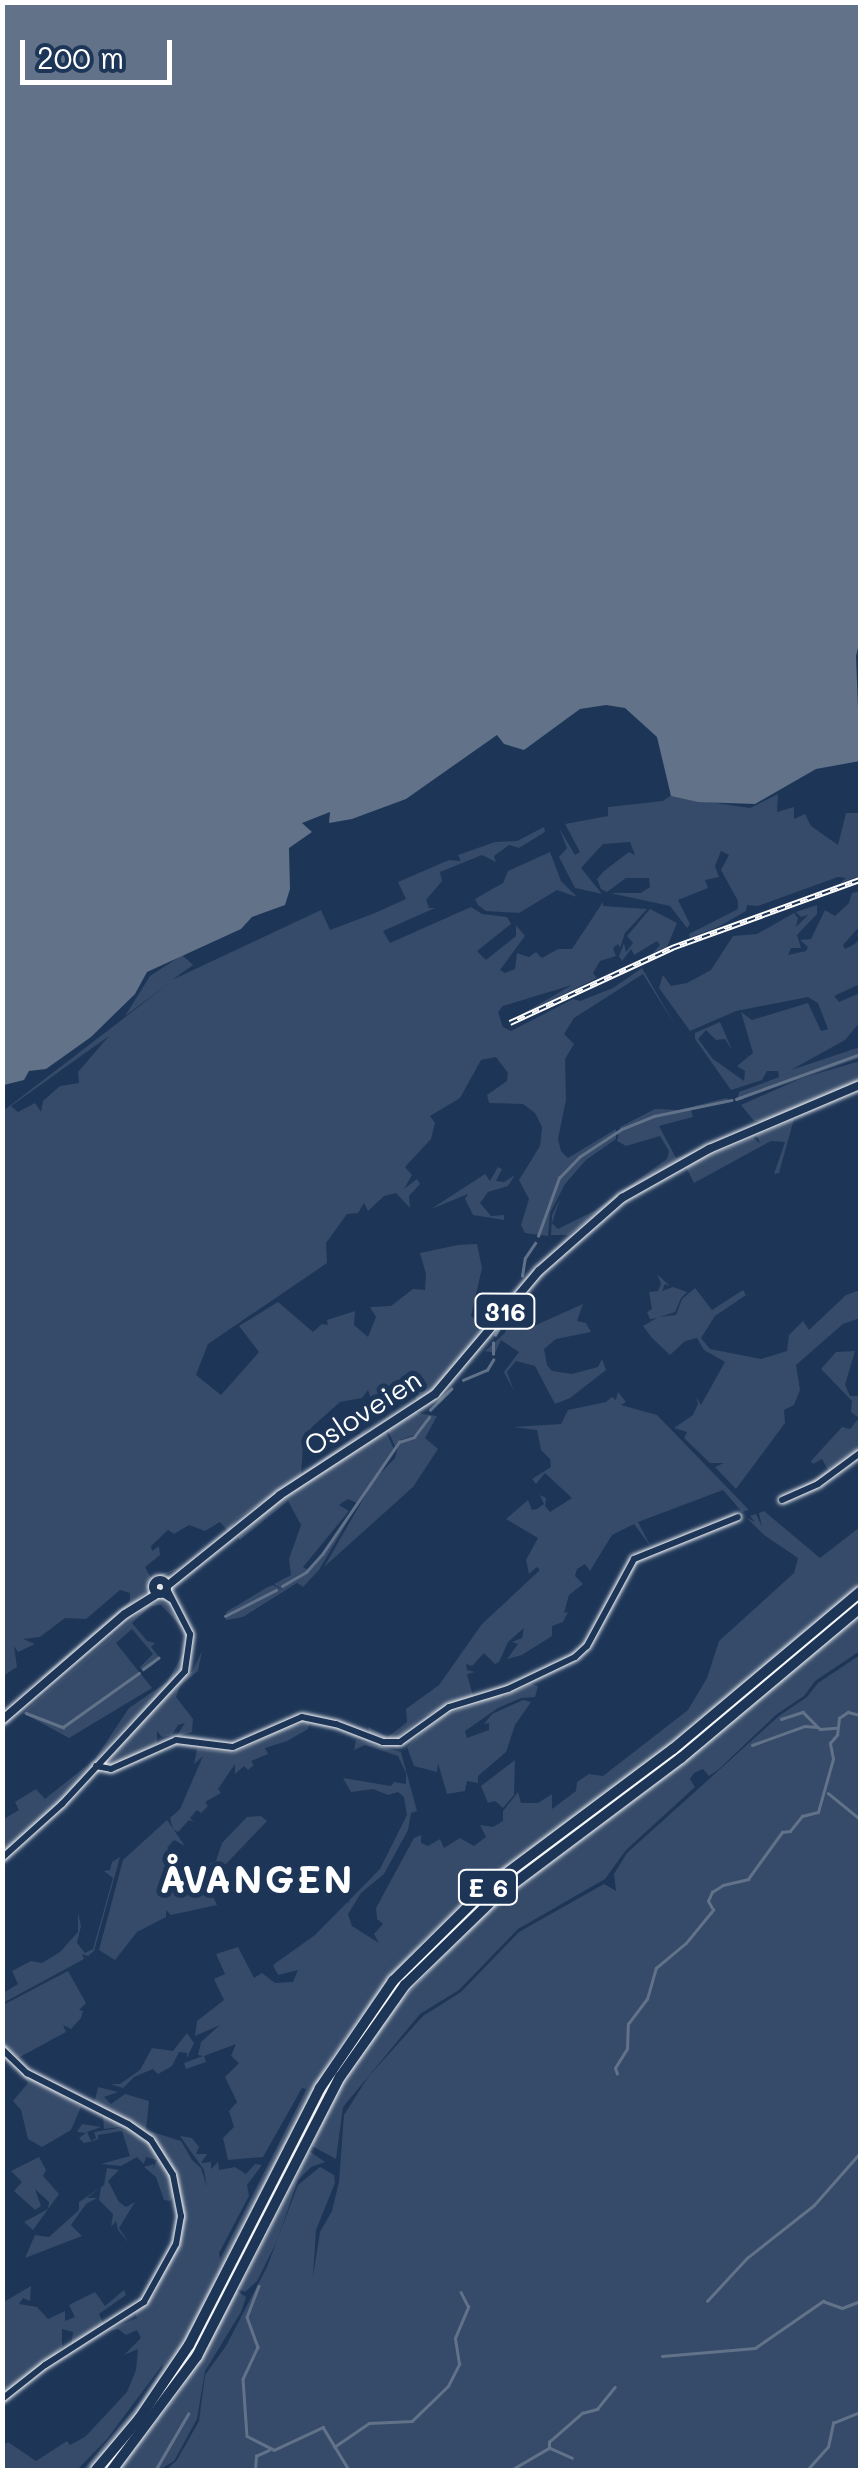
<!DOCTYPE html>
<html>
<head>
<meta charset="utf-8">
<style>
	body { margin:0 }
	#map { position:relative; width:863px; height:2473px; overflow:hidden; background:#1d3557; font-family:Mali,sans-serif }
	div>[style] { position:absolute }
	.green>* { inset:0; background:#364b69 }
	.water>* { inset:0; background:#617289 }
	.stream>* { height:2.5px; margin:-1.25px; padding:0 1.25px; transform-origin:1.25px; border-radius:1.25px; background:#617289 }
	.roads { filter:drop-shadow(0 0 2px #fff) drop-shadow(0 0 2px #fff) }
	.secondary>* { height:6px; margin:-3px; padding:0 3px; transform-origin:3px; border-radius:3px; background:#1d3557 }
	.primary>* { height:8px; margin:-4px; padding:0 4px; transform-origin:4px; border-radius:4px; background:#1d3557 }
	.primary>.ring { margin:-4px; padding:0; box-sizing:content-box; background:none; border:8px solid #1d3557; border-radius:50% }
	.highway>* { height:10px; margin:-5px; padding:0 5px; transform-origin:5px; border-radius:5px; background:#1d3557 }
	.rail>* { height:6px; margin-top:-3px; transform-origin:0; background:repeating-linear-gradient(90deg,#1d3557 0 8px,#fff 0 16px); box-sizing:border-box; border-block:2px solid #fff }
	span { translate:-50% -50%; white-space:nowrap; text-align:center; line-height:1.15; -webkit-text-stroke:10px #1d3557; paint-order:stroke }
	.shield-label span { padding:2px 8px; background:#1d3557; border:2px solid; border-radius:8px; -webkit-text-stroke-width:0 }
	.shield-label { font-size:25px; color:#fff; font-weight:700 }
	.street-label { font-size:28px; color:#fff }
	.district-label { font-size:38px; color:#fff; font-weight:700; letter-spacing:2.5px }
	.frame { position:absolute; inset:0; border:5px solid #fff; pointer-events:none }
	.scale { position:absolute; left:20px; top:40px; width:152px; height:45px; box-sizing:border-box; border:5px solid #fff; border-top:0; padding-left:12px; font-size:30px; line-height:35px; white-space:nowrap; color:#fff; -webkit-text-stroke:8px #1d3557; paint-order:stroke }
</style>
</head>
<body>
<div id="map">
	<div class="green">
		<i style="clip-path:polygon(778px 794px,777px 812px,794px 807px,794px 819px,805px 814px,811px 826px,838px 845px,846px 813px,860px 813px,860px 876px,840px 883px,846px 878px,838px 877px,758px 906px,747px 905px,746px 911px,718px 927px,690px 938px,689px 934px,738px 909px,738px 901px,721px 870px,729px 855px,721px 851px,715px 866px,719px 877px,705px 880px,708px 888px,678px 900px,690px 924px,687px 928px,670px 906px,610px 893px,641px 893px,650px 887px,649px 878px,626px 878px,607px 892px,601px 889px,597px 879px,604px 871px,629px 852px,635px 855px,630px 842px,603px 844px,581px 868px,602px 894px,575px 888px,559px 857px,567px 848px,559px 828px,575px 855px,580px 852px,565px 824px,608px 816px,608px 807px,663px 801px,670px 796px,750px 808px)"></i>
		<i style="clip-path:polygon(evenodd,544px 827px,545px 832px,519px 848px,509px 845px,494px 856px,496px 862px,482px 855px,440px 872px,442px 881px,426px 900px,429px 908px,435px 908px,383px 931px,390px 943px,471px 907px,482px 914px,507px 917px,511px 924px,477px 951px,486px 960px,516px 936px,516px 925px,525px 936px,500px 970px,505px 973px,515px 969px,517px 953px,529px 957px,536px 952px,542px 958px,558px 949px,572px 949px,603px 902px,603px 906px,647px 909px,625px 933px,620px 948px,618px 944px,613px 948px,616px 956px,600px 961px,593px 973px,597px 978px,510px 1021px,572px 985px,503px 1006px,498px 1012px,503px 1027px,511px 1031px,573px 999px,580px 1001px,613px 988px,642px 968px,675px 1025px,643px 974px,574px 1018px,564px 1034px,574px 1044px,565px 1059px,566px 1100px,558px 1139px,561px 1151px,568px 1158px,616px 1129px,616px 1139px,586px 1160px,565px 1184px,550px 1213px,548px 1236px,525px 1233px,521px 1225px,529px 1199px,519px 1180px,540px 1146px,542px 1127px,535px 1113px,523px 1104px,489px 1103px,487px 1095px,507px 1081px,508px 1073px,496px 1057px,481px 1060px,460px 1098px,430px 1116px,435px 1123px,431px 1139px,405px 1167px,412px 1175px,404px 1189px,417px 1179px,420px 1184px,409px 1196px,410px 1208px,396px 1193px,384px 1196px,368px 1211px,364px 1203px,358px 1213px,347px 1214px,326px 1243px,327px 1263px,208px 1344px,196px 1375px,221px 1395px,259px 1352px,239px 1326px,278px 1302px,313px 1332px,322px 1324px,328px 1325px,327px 1320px,355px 1311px,354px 1325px,368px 1337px,376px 1317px,370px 1307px,391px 1306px,413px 1289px,425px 1290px,426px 1274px,420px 1253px,458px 1245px,477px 1244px,482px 1268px,471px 1316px,487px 1326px,496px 1316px,446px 1377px,421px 1400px,397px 1416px,417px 1400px,413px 1392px,424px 1379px,409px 1382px,405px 1377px,371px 1399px,368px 1390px,362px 1398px,340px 1402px,312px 1427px,303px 1446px,301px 1474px,369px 1427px,359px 1439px,237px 1519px,228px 1531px,220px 1522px,205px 1531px,189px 1525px,174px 1534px,168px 1530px,151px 1546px,152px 1551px,159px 1546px,160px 1555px,145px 1567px,151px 1578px,184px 1566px,153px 1580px,145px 1593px,44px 1679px,40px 1678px,130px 1601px,130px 1593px,120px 1590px,86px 1619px,65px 1618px,40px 1637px,23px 1639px,35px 1644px,18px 1652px,14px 1646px,17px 1667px,3px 1676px,3px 1111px,171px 982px,125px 1016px,150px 976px,182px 955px,193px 965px,172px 980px,321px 910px,330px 930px,375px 913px,406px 899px,398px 882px,449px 860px,461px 861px,458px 855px,495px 842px,517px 841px,544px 827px,109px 1036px,78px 1072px,79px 1083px,60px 1086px,43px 1101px,41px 1112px,35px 1103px,18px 1112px,11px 1106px,109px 1036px)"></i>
		<i style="clip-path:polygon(550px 852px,561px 881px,577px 897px,557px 890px,519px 913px,486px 911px,478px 905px,475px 899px,503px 883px,508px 871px)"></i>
		<i style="clip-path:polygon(860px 891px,860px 926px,843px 945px,845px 949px,853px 945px,859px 940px,857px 934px,860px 935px,860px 984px,834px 996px,839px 1002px,860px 993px,860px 1022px,845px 1040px,791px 1070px,860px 1047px,860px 1058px,745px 1098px,743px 1095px,744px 1099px,737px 1101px,739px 1092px,779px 1077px,778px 1071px,767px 1071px,762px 1080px,731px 1090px,695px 1039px,695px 1033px,720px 1022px,732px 1050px,725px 1039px,716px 1040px,706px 1030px,698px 1039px,713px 1059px,744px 1081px,745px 1071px,737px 1066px,753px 1053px,741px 1012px,752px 1020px,808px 1003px,821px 1031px,828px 1029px,818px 1003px,808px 997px,736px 1011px,690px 1031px,659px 988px,663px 975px,671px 986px,687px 983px,711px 970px,733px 936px,757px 934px,794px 913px,798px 918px,796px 927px,808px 915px,801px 917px,796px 912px,817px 905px,817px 914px,797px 935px,801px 948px,791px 948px,788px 955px,806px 951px,808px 947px,800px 940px,811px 939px,825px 910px,835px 916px,849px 903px,852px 893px)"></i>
		<i style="clip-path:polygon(650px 909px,677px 923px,667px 947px,653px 953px,660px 945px,657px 941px,634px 955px,631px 949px,622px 961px,619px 956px,624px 943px,626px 952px,633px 943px,627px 936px)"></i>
		<i style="clip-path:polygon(860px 1061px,860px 1082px,763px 1122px,754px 1121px,741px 1105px,802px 1078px)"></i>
		<i style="clip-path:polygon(726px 1098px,732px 1102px,691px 1110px,693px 1117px,659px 1126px,676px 1158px,712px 1144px,642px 1181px,568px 1235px,551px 1235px,552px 1215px,560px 1199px,552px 1223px,558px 1229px,594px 1211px,667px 1159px,669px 1151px,660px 1136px,626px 1146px,617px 1141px,620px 1127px,655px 1109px,679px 1110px)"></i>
		<i style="clip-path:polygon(794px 1119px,779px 1173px,774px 1174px,785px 1142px,771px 1141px,694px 1183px,685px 1165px,753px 1138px,760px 1143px,757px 1136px)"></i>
		<i style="clip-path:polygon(498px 1167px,502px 1169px,496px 1181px,504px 1182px,515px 1175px,508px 1186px,488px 1192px,480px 1203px,491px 1216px,504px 1215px,504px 1220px,473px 1215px,465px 1199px,468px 1194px,431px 1209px,485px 1174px,490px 1181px)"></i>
		<i style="clip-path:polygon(657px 1274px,670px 1286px,665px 1284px,662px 1291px,673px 1287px,687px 1292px,681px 1298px,675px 1312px,660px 1317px,676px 1315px,682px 1299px,695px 1288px,712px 1310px,743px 1290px,746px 1295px,715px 1316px,701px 1338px,710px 1349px,761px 1359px,787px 1351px,789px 1335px,803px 1321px,809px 1330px,846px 1295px,860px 1290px,860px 1318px,843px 1324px,796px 1365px,800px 1390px,794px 1405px,784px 1410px,785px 1423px,736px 1489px,715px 1467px,724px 1463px,710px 1463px,684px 1438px,687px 1432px,674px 1428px,693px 1415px,698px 1404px,696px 1397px,701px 1405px,725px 1362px,704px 1350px,697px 1338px,685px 1341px,670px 1355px,652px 1338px,643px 1326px,657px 1318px,650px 1319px,647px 1312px,652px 1309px,649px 1292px,658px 1291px,661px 1284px)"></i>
		<i style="clip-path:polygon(583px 1304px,577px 1321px,586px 1323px,591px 1332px,556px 1339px,544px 1349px,547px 1365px,552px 1371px,572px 1374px,598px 1367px,602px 1359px,606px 1370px,570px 1398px,555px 1404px,535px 1366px,516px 1361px,507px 1372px,514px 1391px,504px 1372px,519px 1352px,501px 1340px,495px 1353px,485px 1351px,505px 1333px,511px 1312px,518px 1327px,525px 1330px)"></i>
		<i style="clip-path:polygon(855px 1351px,845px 1385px,850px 1396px,860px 1396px,860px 1449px,814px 1483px,791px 1494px,828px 1470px,822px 1459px,813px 1464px,811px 1461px,842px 1427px,850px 1429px,859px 1418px,851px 1412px,852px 1401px,821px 1369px,836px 1352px)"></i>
		<i style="clip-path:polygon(618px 1392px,626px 1402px,621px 1405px,657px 1415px,749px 1510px,742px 1512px,723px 1490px,638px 1522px,651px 1547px,634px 1524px,612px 1535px,590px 1571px,585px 1564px,577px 1569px,575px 1576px,583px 1584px,569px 1595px,564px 1613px,568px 1612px,563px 1622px,552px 1626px,552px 1636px,522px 1655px,507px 1659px,518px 1644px,512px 1642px,522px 1638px,524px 1628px,508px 1642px,499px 1662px,495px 1664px,484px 1653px,472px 1666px,466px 1664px,467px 1670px,475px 1672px,467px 1674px,473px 1696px,422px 1717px,397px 1738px,384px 1737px,369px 1732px,368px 1727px,388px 1737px,407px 1722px,406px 1709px,439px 1685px,482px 1624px,540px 1570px,537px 1567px,529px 1574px,526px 1560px,538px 1538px,506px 1519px,528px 1500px,532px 1510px,537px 1509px,544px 1504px,540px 1495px,546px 1498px,545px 1506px,550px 1512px,572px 1498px,545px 1473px,536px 1484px,532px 1479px,551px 1467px,550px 1459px,541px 1450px,537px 1430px,513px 1427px,561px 1424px,568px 1410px,606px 1402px,612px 1397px,616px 1400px)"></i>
		<i style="clip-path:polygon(416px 1413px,437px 1416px,425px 1438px,438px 1449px,413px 1487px,324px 1567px,374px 1480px,395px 1458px,399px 1443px,416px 1437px,429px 1417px,415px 1435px,400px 1440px,395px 1446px,388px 1431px)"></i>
		<i style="clip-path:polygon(386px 1432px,394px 1449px,357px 1503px,348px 1499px,339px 1505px,349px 1511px,303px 1567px,309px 1571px,348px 1521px,319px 1570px,303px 1587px,297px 1583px,243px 1617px,226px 1620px,226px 1612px,266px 1588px,273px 1585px,283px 1590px,274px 1584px,291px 1575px,289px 1559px,301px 1525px,288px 1501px,240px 1540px,238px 1537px,255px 1522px,236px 1532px,277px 1501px)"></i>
		<i style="clip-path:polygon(764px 1511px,820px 1558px,860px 1527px,860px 1585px,657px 1755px,476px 1891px,424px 1940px,388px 1980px,333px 2055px,220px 2278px,216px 2275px,219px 2280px,195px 2326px,133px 2419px,90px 2470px,83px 2470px,140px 2402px,162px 2369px,163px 2364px,107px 2439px,77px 2470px,3px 2470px,2px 2446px,8px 2442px,36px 2461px,67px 2441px,70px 2445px,85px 2437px,127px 2392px,136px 2370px,138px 2349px,124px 2355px,141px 2338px,137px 2330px,126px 2335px,118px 2329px,107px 2331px,137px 2318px,135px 2313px,154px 2294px,180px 2239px,181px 2196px,171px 2163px,143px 2130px,94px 2104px,98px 2087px,118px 2092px,104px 2097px,111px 2104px,125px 2094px,149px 2101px,146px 2130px,181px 2141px,192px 2160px,201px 2168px,207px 2187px,204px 2170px,180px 2136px,192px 2138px,199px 2147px,196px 2154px,207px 2154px,201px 2163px,211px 2162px,211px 2169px,218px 2162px,219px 2170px,235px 2167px,246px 2174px,255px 2164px,262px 2165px,247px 2185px,249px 2196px,219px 2253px,220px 2259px,304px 2094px,306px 2089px,302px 2088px,263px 2157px,228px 2160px,223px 2138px,234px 2127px,229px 2111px,237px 2102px,225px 2077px,239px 2063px,231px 2056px,236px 2044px,204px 2056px,206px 2062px,186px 2069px,184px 2063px,203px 2056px,198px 2055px,201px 2042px,220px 2025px,195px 2036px,197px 2021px,224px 2000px,214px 1979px,225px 1974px,216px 1954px,238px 1947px,254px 1978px,262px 1973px,275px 1983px,293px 1982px,298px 1970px,278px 1975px,273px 1965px,315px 1935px,380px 1869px,407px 1815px,404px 1797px,398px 1792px,388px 1795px,373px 1789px,351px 1792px,343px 1778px,391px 1786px,394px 1782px,406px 1784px,406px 1773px,398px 1756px,365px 1745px,354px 1750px,356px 1740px,401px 1752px,417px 1811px,411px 1813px,408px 1830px,384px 1874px,361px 1893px,348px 1914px,352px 1926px,379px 1943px,374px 1934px,383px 1924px,377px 1919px,376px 1908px,414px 1838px,421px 1835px,421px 1843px,428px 1846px,440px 1839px,444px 1848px,460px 1838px,474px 1846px,486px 1837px,480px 1825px,493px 1827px,503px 1821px,503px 1811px,518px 1792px,521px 1803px,538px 1803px,552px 1794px,552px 1809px,576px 1791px,577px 1782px,589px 1774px,603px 1776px,688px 1710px,707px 1678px,719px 1641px,794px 1573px,798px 1558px,764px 1535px,747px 1518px,755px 1522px,750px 1516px,756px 1514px,762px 1527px,759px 1513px)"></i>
		<i style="clip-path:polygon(860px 1596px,860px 1603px,695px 1742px,503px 1887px,440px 1943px,362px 2036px,291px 2157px,311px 2110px,391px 1989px,462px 1914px)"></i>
		<i style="clip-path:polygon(160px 1601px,167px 1604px,186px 1632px,161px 1605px,151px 1606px,132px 1623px,147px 1641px,155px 1643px,151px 1647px,159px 1657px,154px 1664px,143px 1672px,140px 1667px,153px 1654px,132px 1629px,116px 1643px,152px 1688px,69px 1738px,23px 1713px,147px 1606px)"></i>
		<i style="clip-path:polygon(860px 1614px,860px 1651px,815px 1681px,804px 1696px,777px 1714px,719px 1769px,709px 1776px,703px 1769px,694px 1773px,690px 1779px,695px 1787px,626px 1850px,605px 1879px,518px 1929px,459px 1990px,420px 2014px,343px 2107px,336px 2159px,312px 2146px,338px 2089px,389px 2013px,488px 1910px,674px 1770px)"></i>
		<i style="clip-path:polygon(187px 1647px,185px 1663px,167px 1689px,119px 1733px,63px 1800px,3px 1854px,2px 1820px,19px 1810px,15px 1802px,36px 1789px,45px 1799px,95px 1759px,129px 1708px,167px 1682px)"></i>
		<i style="clip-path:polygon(202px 1651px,198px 1671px,180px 1686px,176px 1697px,193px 1719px,192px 1732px,176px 1737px,185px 1723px,178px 1725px,172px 1735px,162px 1737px,157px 1731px,157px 1743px,118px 1764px,104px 1764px,133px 1727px,188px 1671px,192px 1672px)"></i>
		<i style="clip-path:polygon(860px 1655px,860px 2470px,166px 2470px,177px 2460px,199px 2421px,205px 2375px,226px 2346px,267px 2267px,298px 2185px,320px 2167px,334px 2175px,335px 2183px,316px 2230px,313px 2277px,320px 2232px,332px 2211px,339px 2182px,344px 2115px,368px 2077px,423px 2016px,461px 1992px,519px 1932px,604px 1884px,616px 1891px,614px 1874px,627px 1853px,779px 1716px,807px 1697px,818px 1683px)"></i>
		<i style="clip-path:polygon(531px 1684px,538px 1686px,535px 1697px,521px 1698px,498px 1708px,465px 1731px,467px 1738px,489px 1730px,489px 1723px,484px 1724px,492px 1714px,523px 1700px,531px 1702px,515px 1725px,506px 1752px,478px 1776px,478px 1783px,467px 1781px,465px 1791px,447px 1794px,438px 1763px,437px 1772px,414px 1766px,407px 1747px,429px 1727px,447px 1714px,489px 1700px,457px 1707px,427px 1724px,435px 1717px,456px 1706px,504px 1693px,501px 1698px)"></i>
		<i style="clip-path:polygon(309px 1723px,308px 1729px,287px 1741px,265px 1748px,268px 1754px,251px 1761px,254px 1765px,248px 1770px,244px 1766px,235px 1774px,235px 1764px,218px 1789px,221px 1793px,205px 1802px,208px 1806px,201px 1813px,197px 1810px,190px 1818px,194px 1822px,189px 1820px,178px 1832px,173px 1829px,170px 1818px,180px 1809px,203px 1756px,194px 1764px,197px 1749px,234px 1753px,290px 1726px)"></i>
		<i style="clip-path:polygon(515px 1760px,514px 1795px,503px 1808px,495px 1801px,488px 1803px,481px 1786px)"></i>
		<i style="clip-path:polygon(261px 1816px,267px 1821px,207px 1884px,217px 1905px,171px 1915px,166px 1910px,166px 1917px,137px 1932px,115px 1960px,99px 1950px,123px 1860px,167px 1820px,185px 1846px,174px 1840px,167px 1848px,186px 1866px,186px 1873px,180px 1872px,172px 1882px,185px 1887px,195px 1870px,216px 1861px,222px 1843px,247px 1817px)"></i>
		<i style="clip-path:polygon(120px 1857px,94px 1951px,88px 1956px,82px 1954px,84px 1959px,3px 2003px,3px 1993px,18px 1984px,12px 1971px,31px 1961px,42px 1963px,60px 1952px,78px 1932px,78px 1913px,81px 1926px,77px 1943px,85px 1953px,93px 1949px,113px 1878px,104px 1871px,110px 1870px,112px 1862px)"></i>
		<i style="clip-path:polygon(68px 1971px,86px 2003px,79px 2010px,83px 2011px,81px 2018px,71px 2029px,63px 2025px,66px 2032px,18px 2058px,42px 2078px,3px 2045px,3px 2005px)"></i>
		<i style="clip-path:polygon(187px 2033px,194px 2043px,187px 2058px,187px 2053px,179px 2052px,172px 2066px,158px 2074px,153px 2069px,134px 2077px,123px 2088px,110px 2084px,120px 2084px,140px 2070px,152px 2048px,173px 2051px)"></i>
		<i style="clip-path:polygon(17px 2068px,81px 2107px,71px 2130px,42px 2147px,28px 2139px,21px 2110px,13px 2101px,28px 2083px)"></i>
		<i style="clip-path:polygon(103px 2115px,138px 2132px,153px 2145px,173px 2180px,175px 2195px,170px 2201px,164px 2200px,156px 2177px,144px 2167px,154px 2164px,153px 2169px,157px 2160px,146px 2157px,144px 2164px,137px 2157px,121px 2166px,101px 2164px,130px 2156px,122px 2131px,98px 2135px,98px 2139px,93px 2141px,84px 2143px,79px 2138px,86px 2133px,77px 2132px,82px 2124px,101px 2127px,87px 2132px,91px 2141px,96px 2138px,94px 2132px,119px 2128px,139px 2136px,120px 2127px,104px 2129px)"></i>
		<i style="clip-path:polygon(309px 2151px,325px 2162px,311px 2167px,298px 2180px,277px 2241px,257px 2281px,245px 2292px,239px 2289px)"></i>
		<i style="clip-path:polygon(39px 2157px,46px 2170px,43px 2176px,59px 2194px,33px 2230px,24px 2222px,48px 2209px,49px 2202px,35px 2189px,41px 2206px,35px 2210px,14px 2191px,22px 2182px,11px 2171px)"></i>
		<i style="clip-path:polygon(107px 2168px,119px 2170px,108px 2181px,119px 2202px,126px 2207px,135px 2202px,119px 2228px,129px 2243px,118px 2230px,116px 2221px,111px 2227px,113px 2214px,99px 2200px,101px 2187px,87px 2198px,97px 2198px,86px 2204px,71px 2225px,82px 2236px,25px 2258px,35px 2235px,49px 2237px,79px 2210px,79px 2202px,104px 2185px)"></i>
		<i style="clip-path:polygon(31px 2286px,30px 2301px,23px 2298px,19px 2304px,37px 2307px,48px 2319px,65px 2311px,65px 2321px,75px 2317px,69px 2305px,95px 2292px,105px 2306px,124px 2290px,126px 2295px,99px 2314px,104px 2325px,71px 2346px,73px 2332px,62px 2329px,62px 2347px,53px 2358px,3px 2397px,2px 2303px)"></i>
		<i style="clip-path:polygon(237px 2291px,246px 2297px,241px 2312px,205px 2371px,197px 2419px,174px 2461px,159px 2470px,119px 2470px,182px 2388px)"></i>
	</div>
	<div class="water">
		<i style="clip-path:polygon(2px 3px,860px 3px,860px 640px,856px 656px,860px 761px,816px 769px,755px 804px,698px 802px,671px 796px,657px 737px,625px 708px,606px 705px,580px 709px,524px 750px,504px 744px,497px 735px,406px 799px,352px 819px,329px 823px,330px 812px,302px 823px,312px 832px,289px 848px,290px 889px,285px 905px,252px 917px,241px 929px,147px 972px,135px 994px,91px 1037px,46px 1069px,29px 1071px,24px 1080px,4px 1085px)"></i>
	</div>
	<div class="stream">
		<i style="left:736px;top:1099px;width:132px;rotate:-19.9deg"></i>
		<i style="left:538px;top:1236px;width:62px;rotate:-70.1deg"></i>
		<i style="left:559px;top:1178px;width:29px;rotate:-46deg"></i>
		<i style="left:579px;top:1157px;width:51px;rotate:-33.1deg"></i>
		<i style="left:622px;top:1129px;width:35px;rotate:-22deg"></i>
		<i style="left:654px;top:1116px;width:79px;rotate:-11.7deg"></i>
		<i style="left:522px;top:1276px;width:18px;rotate:-81deg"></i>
		<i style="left:525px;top:1258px;width:18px;rotate:-56deg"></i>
		<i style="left:495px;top:1335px;width:21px;rotate:-59deg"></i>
		<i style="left:493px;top:1354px;width:11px;rotate:-90deg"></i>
		<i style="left:463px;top:1380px;width:26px;rotate:-23deg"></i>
		<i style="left:487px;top:1370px;width:12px;rotate:-59deg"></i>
		<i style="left:430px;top:1410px;width:30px;rotate:-45deg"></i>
		<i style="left:282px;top:1586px;width:28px;rotate:-30deg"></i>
		<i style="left:306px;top:1572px;width:25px;rotate:-48deg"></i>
		<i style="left:323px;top:1553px;width:135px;rotate:-55.6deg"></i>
		<i style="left:399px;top:1442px;width:16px;rotate:-18deg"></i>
		<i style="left:414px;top:1437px;width:25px;rotate:-53deg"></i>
		<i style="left:225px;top:1616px;width:57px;rotate:-27deg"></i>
		<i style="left:143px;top:1669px;width:19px;rotate:-36deg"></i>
		<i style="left:26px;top:1713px;width:40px;rotate:21deg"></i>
		<i style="left:63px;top:1727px;width:93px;rotate:-35.4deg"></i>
		<i style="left:781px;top:1719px;width:23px;rotate:-18deg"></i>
		<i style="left:803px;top:1712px;width:24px;rotate:45deg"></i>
		<i style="left:820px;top:1729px;width:16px;rotate:-4deg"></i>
		<i style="left:752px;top:1745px;width:56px;rotate:-19.7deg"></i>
		<i style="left:805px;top:1726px;width:12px;rotate:5deg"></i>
		<i style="left:828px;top:1793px;width:41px;rotate:39.1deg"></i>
		<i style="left:617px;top:2074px;width:6px;rotate:-108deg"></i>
		<i style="left:615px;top:2068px;width:22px;rotate:-58deg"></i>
		<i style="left:627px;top:2049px;width:25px;rotate:-88deg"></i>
		<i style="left:628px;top:2024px;width:31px;rotate:-53deg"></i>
		<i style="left:647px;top:1999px;width:32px;rotate:-74deg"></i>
		<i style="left:656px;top:1968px;width:39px;rotate:-40deg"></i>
		<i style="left:686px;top:1943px;width:43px;rotate:-50.7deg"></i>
		<i style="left:713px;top:1910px;width:10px;rotate:-119deg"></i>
		<i style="left:708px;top:1901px;width:10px;rotate:-66deg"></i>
		<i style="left:712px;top:1892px;width:13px;rotate:-32deg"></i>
		<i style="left:723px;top:1885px;width:26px;rotate:-13deg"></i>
		<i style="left:748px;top:1879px;width:58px;rotate:-54.1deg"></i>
		<i style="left:782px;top:1832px;width:8px;rotate:-7deg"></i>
		<i style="left:790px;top:1831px;width:19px;rotate:-51deg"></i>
		<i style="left:802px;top:1816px;width:16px;rotate:-14deg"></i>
		<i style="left:818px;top:1812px;width:55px;rotate:-74.2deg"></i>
		<i style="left:833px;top:1759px;width:16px;rotate:-101deg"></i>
		<i style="left:830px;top:1743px;width:11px;rotate:-49deg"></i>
		<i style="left:837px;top:1735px;width:17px;rotate:-83deg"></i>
		<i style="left:839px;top:1718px;width:11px;rotate:-34deg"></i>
		<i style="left:848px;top:1712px;width:12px;rotate:14deg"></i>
		<i style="left:259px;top:2286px;width:33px;rotate:111deg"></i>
		<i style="left:247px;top:2317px;width:32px;rotate:70deg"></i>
		<i style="left:258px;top:2347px;width:35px;rotate:115deg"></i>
		<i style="left:243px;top:2379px;width:57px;rotate:86deg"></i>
		<i style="left:247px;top:2436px;width:30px;rotate:27deg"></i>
		<i style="left:274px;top:2450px;width:54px;rotate:-25.1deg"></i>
		<i style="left:323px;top:2427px;width:50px;rotate:58.8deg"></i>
		<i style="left:707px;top:2301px;width:59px;rotate:-47.1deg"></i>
		<i style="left:747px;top:2258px;width:85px;rotate:-38.3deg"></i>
		<i style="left:814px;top:2205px;width:69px;rotate:-48.5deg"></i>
		<i style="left:662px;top:2356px;width:93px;rotate:-4.9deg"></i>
		<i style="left:755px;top:2348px;width:83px;rotate:-34.7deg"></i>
		<i style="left:823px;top:2301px;width:20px;rotate:20deg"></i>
		<i style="left:842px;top:2308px;width:19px;rotate:-21deg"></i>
		<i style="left:334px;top:2447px;width:42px;rotate:-34.4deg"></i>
		<i style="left:369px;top:2423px;width:43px;rotate:-2.7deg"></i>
		<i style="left:412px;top:2421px;width:50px;rotate:-44.2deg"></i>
		<i style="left:448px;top:2386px;width:25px;rotate:-63deg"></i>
		<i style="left:459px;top:2364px;width:26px;rotate:-99deg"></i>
		<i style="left:455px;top:2338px;width:34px;rotate:-67deg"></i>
		<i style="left:468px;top:2307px;width:16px;rotate:-117deg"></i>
		<i style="left:550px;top:2448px;width:24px;rotate:24deg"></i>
		<i style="left:156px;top:2469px;width:64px;rotate:-59.8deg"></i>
		<i style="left:150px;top:2470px;width:11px;rotate:-5deg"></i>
		<i style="left:255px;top:2470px;width:14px;rotate:-86deg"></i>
		<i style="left:256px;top:2456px;width:14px;rotate:-25deg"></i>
		<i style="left:511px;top:2470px;width:44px;rotate:-30.1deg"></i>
		<i style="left:549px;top:2448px;width:6px;rotate:-90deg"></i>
		<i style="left:549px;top:2442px;width:44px;rotate:-41.3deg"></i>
		<i style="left:582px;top:2413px;width:16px;rotate:-15deg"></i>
		<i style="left:597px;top:2409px;width:28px;rotate:-51deg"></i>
		<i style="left:807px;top:2470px;width:31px;rotate:-48deg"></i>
		<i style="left:828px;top:2447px;width:25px;rotate:-78deg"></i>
		<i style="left:833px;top:2423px;width:29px;rotate:-22deg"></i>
	</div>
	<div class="roads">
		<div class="secondary">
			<i style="left:782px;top:1500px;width:39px;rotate:-24deg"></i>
			<i style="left:818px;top:1484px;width:52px;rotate:-36.4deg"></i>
			<i style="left:163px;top:1594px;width:9px;rotate:32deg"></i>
			<i style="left:96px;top:1766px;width:15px;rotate:11deg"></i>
			<i style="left:111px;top:1769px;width:71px;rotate:-24deg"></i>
			<i style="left:176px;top:1740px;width:57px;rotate:7deg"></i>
			<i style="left:233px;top:1747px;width:75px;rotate:-23.5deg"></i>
			<i style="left:302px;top:1717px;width:35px;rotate:12deg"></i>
			<i style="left:336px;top:1724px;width:50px;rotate:21deg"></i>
			<i style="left:383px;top:1742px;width:17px"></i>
			<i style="left:400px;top:1742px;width:60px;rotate:-35.5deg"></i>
			<i style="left:449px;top:1707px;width:62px;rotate:-17deg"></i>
			<i style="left:508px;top:1689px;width:74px;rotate:-25.5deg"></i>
			<i style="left:575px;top:1657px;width:16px;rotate:-43deg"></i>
			<i style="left:587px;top:1646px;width:99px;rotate:-61.6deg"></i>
			<i style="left:634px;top:1559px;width:112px;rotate:-22deg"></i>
			<i style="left:2px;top:1858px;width:81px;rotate:-42deg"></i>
			<i style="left:62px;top:1804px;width:181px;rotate:-47.2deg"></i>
			<i style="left:185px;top:1671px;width:37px;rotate:-82deg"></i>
			<i style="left:190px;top:1634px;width:51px;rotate:-117.1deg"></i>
			<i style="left:2px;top:2049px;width:35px;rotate:44deg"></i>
			<i style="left:27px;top:2073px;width:113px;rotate:26.8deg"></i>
			<i style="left:128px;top:2124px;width:28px;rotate:35deg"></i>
			<i style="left:151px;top:2140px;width:41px;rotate:57.8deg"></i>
			<i style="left:173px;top:2175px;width:42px;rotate:79deg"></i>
			<i style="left:181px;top:2216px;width:28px;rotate:100deg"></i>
			<i style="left:176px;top:2244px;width:66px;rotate:118.9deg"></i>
			<i style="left:144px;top:2302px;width:117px;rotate:147.5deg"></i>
			<i style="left:45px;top:2365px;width:55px;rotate:141.7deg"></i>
		</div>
		<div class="primary">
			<i class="ring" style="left:153px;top:1580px;width:6px;height:6px"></i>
			<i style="left:167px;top:1586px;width:145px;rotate:-38.8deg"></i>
			<i style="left:280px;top:1495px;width:185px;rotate:-33.1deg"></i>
			<i style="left:435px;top:1394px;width:161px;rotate:-49.8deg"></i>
			<i style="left:539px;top:1271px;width:111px;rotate:-41.3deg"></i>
			<i style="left:622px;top:1198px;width:100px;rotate:-29.4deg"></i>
			<i style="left:709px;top:1149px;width:164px;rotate:-23deg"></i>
			<i style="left:2px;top:1720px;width:162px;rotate:-40.8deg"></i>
			<i style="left:125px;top:1614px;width:39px;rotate:-32deg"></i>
		</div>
		<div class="highway">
			<i style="left:96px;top:2470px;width:67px;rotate:-49.9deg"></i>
			<i style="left:139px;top:2419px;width:89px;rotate:-56deg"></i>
			<i style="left:189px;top:2345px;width:288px;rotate:-63deg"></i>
			<i style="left:320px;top:2088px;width:130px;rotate:-55.7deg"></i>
			<i style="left:393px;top:1981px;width:132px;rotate:-44.7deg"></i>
			<i style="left:487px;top:1888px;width:232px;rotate:-36.8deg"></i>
			<i style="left:673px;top:1749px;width:244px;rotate:-40deg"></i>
			<i style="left:112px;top:2470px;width:142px;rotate:-53.3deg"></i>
			<i style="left:197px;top:2356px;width:314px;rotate:-62.9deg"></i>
			<i style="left:340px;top:2077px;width:113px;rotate:-54.8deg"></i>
			<i style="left:405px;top:1985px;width:128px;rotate:-44.1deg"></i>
			<i style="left:497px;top:1896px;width:230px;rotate:-36.9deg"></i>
			<i style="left:681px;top:1758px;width:234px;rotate:-40deg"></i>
		</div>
	</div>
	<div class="rail">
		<i style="left:510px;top:1023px;width:179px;rotate:-24.8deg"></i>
		<i style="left:672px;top:948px;width:200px;rotate:-19.9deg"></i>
	</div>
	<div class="shield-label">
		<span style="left:505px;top:1311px">316</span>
		<span style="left:488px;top:1887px">E 6</span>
	</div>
	<div class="street-label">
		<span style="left:362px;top:1412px;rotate:-33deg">Osloveien</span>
	</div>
	<div class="district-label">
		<span style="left:257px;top:1879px">ÅVANGEN</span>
	</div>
	<div class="frame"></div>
	<div class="scale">200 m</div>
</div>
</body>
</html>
